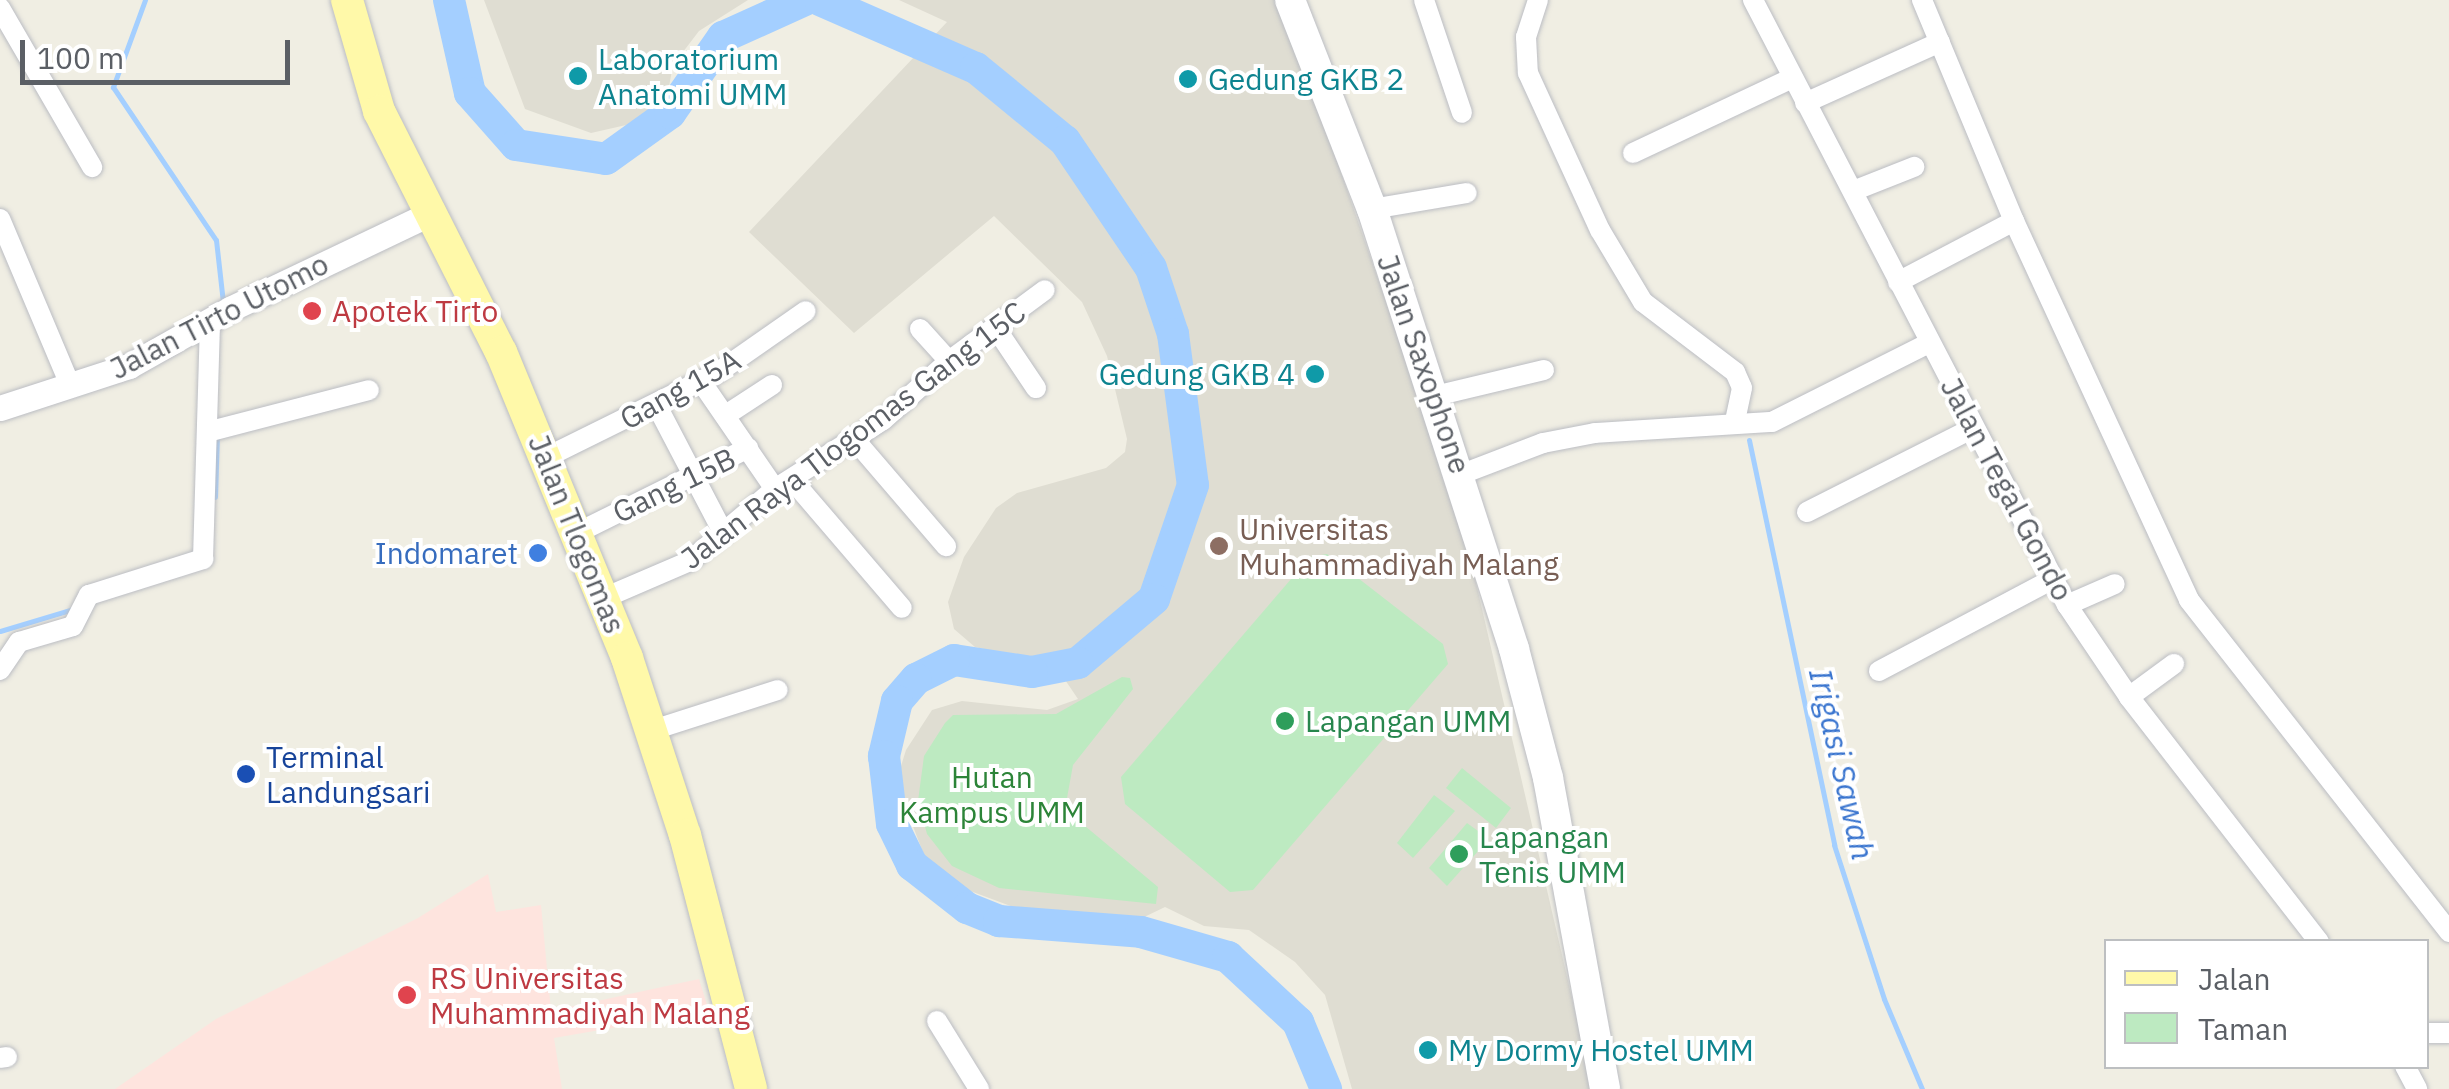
<!DOCTYPE html>
<html>
<head>
<meta charset="utf-8">
<style>
	body { margin:0 }
	#map { position:relative; width:2449px; height:1089px; overflow:hidden; background:#f0eee3; font-family:"IBM Plex Sans",sans-serif }
	div>[style] { position:absolute }
	.education>* { inset:0; background:#dfddd2 }
	.medical>* { inset:0; background:#fee4de }
	.green>* { inset:0; background:#bdeac1 }
	.stream>* { height:5px; margin:-2.5px; padding:0 2.5px; transform-origin:2.5px; border-radius:2.5px; background:#a4cfff }
	.river>* { height:32px; margin:-16px; padding:0 16px; transform-origin:16px; border-radius:16px; background:#a4cfff }
	.roads { filter:drop-shadow(0 0 2px #bbbdc3) drop-shadow(0 0 2px #bbbdc3) }
	.minor>* { height:20px; margin:-10px; padding:0 10px; transform-origin:10px; border-radius:10px; background:#fff }
	.tertiary>* { height:25px; margin:-12.5px; padding:0 12.5px; transform-origin:12.5px; border-radius:12.5px; background:#fff }
	.secondary>* { height:30px; margin:-15px; padding:0 15px; transform-origin:15px; border-radius:15px; background:#fff }
	.primary>* { height:32px; margin:-16px; padding:0 16px; transform-origin:16px; border-radius:16px; background:#fff9a9 }
	.dots>* { width:28px; height:28px; translate:-50% -50%; box-sizing:border-box; border:5px solid #fff; border-radius:50% }
	span { translate:-50% -50%; white-space:nowrap; text-align:center; line-height:1.15; -webkit-text-stroke:8px #fff; paint-order:stroke }
	.culture-label { font-size:30px; color:#0d838f }
	.left { translate:0 -50%; text-align:left }
	.right { translate:-100% -50%; text-align:right }
	.health-label { font-size:30px; color:#be3a42 }
	.street-label { font-size:30px; color:#5b5f65 }
	.education-label { font-size:30px; color:#785e54 }
	.shop-label { font-size:30px; color:#366cbe }
	.leisure-label { font-size:30px; color:#27864d }
	.transit-label { font-size:30px; color:#164399 }
	.park-label { font-size:30px; color:#2c8438 }
	.water-label { font-size:32px; color:#3a75cf; font-style:italic }
	.legend { position:absolute; left:2104px; top:939px; width:325px; height:130px; box-sizing:border-box; background:#fff; border:2px solid #bdbfc1; margin:0; padding:12px 18px; list-style:none; font-size:30px; color:#5b5f65 }
	.legend li { display:flex; align-items:center; gap:20px; height:50px }
	.legend b { width:50px; border:2px solid #bdbfc1 }
	.scale { position:absolute; left:20px; top:40px; width:270px; height:45px; box-sizing:border-box; border:5px solid #5b5f65; border-top:0; padding-left:12px; font-size:30px; line-height:35px; white-space:nowrap; color:#5b5f65; -webkit-text-stroke:8px #fff; paint-order:stroke }
</style>
</head>
<body>
<div id="map">
	<div class="education">
		<i style="clip-path:polygon(484px 0,748px 0,699px 31px,673px 65px,665px 108px,657px 118px,591px 133px,525px 109px)"></i>
		<i style="clip-path:polygon(899px 0,1281px 0,1461px 518px,1593px 1089px,1352px 1089px,1325px 995px,1295px 962px,1249px 930px,1204px 926px,1165px 907px,1138px 920px,1027px 912px,965px 889px,924px 855px,896px 782px,906px 750px,932px 710px,962px 701px,1047px 710px,1078px 699px,1055px 665px,975px 647px,954px 629px,948px 602px,964px 557px,996px 508px,1017px 493px,1106px 468px,1125px 452px,1127px 439px,1107px 356px,1082px 302px,994px 216px,854px 333px,749px 232px,947px 22px)"></i>
	</div>
	<div class="medical">
		<i style="clip-path:polygon(488px 874px,496px 912px,541px 905px,551px 1011px,699px 979px,709px 1011px,554px 1038px,562px 1089px,115px 1089px,216px 1019px,418px 918px)"></i>
	</div>
	<div class="green">
		<i style="clip-path:polygon(1327px 554px,1443px 644px,1448px 664px,1253px 890px,1230px 892px,1125px 804px,1121px 777px,1310px 557px)"></i>
		<i style="clip-path:polygon(1122px 677px,1130px 678px,1133px 689px,1073px 765px,1067px 798px,1079px 821px,1158px 887px,1156px 904px,999px 888px,952px 866px,927px 834px,918px 801px,924px 756px,945px 723px,953px 715px,1056px 714px)"></i>
		<i style="clip-path:polygon(1462px 768px,1511px 808px,1496px 828px,1446px 788px)"></i>
		<i style="clip-path:polygon(1434px 795px,1455px 811px,1413px 858px,1397px 843px)"></i>
		<i style="clip-path:polygon(1467px 823px,1489px 839px,1447px 886px,1429px 868px)"></i>
	</div>
	<div class="stream">
		<i style="left:145px;top:0;width:93px;rotate:110.2deg"></i>
		<i style="left:113px;top:87px;width:184px;rotate:56.1deg"></i>
		<i style="left:216px;top:240px;width:62px;rotate:83.6deg"></i>
		<i style="left:1749px;top:440px;width:414px;rotate:78.1deg"></i>
		<i style="left:1834px;top:845px;width:162px;rotate:72deg"></i>
		<i style="left:1884px;top:999px;width:98px;rotate:67.1deg"></i>
		<i style="left:215px;top:497px;width:64px;rotate:-88.2deg"></i>
		<i style="left:0;top:631px;width:76px;rotate:-16.8deg"></i>
	</div>
	<div class="river">
		<i style="left:449px;top:0;width:95px;rotate:77.3deg"></i>
		<i style="left:470px;top:93px;width:69px;rotate:48.5deg"></i>
		<i style="left:516px;top:145px;width:91px;rotate:8.8deg"></i>
		<i style="left:606px;top:159px;width:79px;rotate:-35.7deg"></i>
		<i style="left:670px;top:113px;width:93px;rotate:-55.1deg"></i>
		<i style="left:723px;top:37px;width:90px;rotate:-24.3deg"></i>
		<i style="left:820px;top:0;width:170px;rotate:23.6deg"></i>
		<i style="left:976px;top:68px;width:115px;rotate:39.4deg"></i>
		<i style="left:1065px;top:141px;width:153px;rotate:55.9deg"></i>
		<i style="left:1151px;top:268px;width:70px;rotate:71.6deg"></i>
		<i style="left:1173px;top:334px;width:152px;rotate:82.5deg"></i>
		<i style="left:1193px;top:485px;width:120px;rotate:108.9deg"></i>
		<i style="left:1154px;top:599px;width:99px;rotate:139.9deg"></i>
		<i style="left:1078px;top:663px;width:47px;rotate:168.9deg"></i>
		<i style="left:1032px;top:672px;width:79px;rotate:-171.3deg"></i>
		<i style="left:954px;top:660px;width:42px;rotate:153.4deg"></i>
		<i style="left:916px;top:679px;width:29px;rotate:131deg"></i>
		<i style="left:897px;top:701px;width:57px;rotate:103.3deg"></i>
		<i style="left:884px;top:756px;width:68px;rotate:83.3deg"></i>
		<i style="left:892px;top:824px;width:46px;rotate:64deg"></i>
		<i style="left:912px;top:865px;width:70px;rotate:38deg"></i>
		<i style="left:967px;top:908px;width:35px;rotate:22deg"></i>
		<i style="left:999px;top:921px;width:142px;rotate:4.4deg"></i>
		<i style="left:1141px;top:932px;width:91px;rotate:16deg"></i>
		<i style="left:1228px;top:957px;width:96px;rotate:42.9deg"></i>
		<i style="left:1298px;top:1022px;width:73px;rotate:67.3deg"></i>
	</div>
	<div class="roads">
		<div class="minor">
			<i style="left:1424px;top:0;width:119px;rotate:71.4deg"></i>
			<i style="left:1538px;top:0;width:39px;rotate:108deg"></i>
			<i style="left:1526px;top:37px;width:36px;rotate:87deg"></i>
			<i style="left:1528px;top:73px;width:173px;rotate:65.4deg"></i>
			<i style="left:1600px;top:230px;width:84px;rotate:59.2deg"></i>
			<i style="left:1643px;top:302px;width:116px;rotate:37.3deg"></i>
			<i style="left:1735px;top:372px;width:17px;rotate:66deg"></i>
			<i style="left:1742px;top:388px;width:35px;rotate:102deg"></i>
			<i style="left:1753px;top:0;width:682px;rotate:62.57deg"></i>
			<i style="left:2067px;top:605px;width:111px;rotate:56deg"></i>
			<i style="left:2129px;top:697px;width:310px;rotate:52.2deg"></i>
			<i style="left:1922px;top:0;width:239px;rotate:67.4deg"></i>
			<i style="left:2014px;top:221px;width:417px;rotate:65.2deg"></i>
			<i style="left:2189px;top:600px;width:422px;rotate:51.9deg"></i>
			<i style="left:0;top:8px;width:184px;rotate:59.9deg"></i>
			<i style="left:1805px;top:103px;width:148px;rotate:-24.3deg"></i>
			<i style="left:1633px;top:153px;width:174px;rotate:-25.2deg"></i>
			<i style="left:1853px;top:191px;width:66px;rotate:-21.5deg"></i>
			<i style="left:1372px;top:209px;width:96px;rotate:-9.6deg"></i>
			<i style="left:0;top:219px;width:180px;rotate:67.1deg"></i>
			<i style="left:1898px;top:282px;width:131px;rotate:-27.7deg"></i>
			<i style="left:920px;top:329px;width:43px;rotate:47.8deg"></i>
			<i style="left:997px;top:330px;width:70px;rotate:56.1deg"></i>
			<i style="left:700px;top:380px;width:132px;rotate:55.5deg"></i>
			<i style="left:1435px;top:396px;width:112px;rotate:-13.4deg"></i>
			<i style="left:657px;top:406px;width:144px;rotate:62.4deg"></i>
			<i style="left:726px;top:415px;width:55px;rotate:-33.1deg"></i>
			<i style="left:211px;top:431px;width:163px;rotate:-14.5deg"></i>
			<i style="left:855px;top:440px;width:140px;rotate:49.4deg"></i>
			<i style="left:547px;top:457px;width:190px;rotate:-26.3deg"></i>
			<i style="left:717px;top:373px;width:108px;rotate:-34.9deg"></i>
			<i style="left:1462px;top:474px;width:87px;rotate:-20.9deg"></i>
			<i style="left:1543px;top:443px;width:53px;rotate:-10.9deg"></i>
			<i style="left:1595px;top:433px;width:177px;rotate:-3.6deg"></i>
			<i style="left:1772px;top:422px;width:176px;rotate:-26.7deg"></i>
			<i style="left:793px;top:481px;width:167px;rotate:49.4deg"></i>
			<i style="left:1807px;top:512px;width:184px;rotate:-26.8deg"></i>
			<i style="left:579px;top:532px;width:189px;rotate:-26.4deg"></i>
			<i style="left:604px;top:598px;width:94px;rotate:-23.3deg"></i>
			<i style="left:690px;top:561px;width:111px;rotate:-40.3deg"></i>
			<i style="left:775px;top:489px;width:128px;rotate:-32.6deg"></i>
			<i style="left:883px;top:420px;width:89px;rotate:-41.8deg"></i>
			<i style="left:949px;top:361px;width:119px;rotate:-36.5deg"></i>
			<i style="left:2067px;top:605px;width:52px;rotate:-23.6deg"></i>
			<i style="left:0;top:670px;width:34px;rotate:-56deg"></i>
			<i style="left:19px;top:642px;width:56px;rotate:-16.5deg"></i>
			<i style="left:73px;top:626px;width:35px;rotate:-63deg"></i>
			<i style="left:89px;top:595px;width:120px;rotate:-17.5deg"></i>
			<i style="left:203px;top:559px;width:239px;rotate:-88.3deg"></i>
			<i style="left:1879px;top:671px;width:197px;rotate:-27.9deg"></i>
			<i style="left:2129px;top:697px;width:56px;rotate:-36.3deg"></i>
			<i style="left:650px;top:731px;width:134px;rotate:-17.8deg"></i>
			<i style="left:937px;top:1021px;width:80px;rotate:58.3deg"></i>
			<i style="left:2426px;top:1033px;width:23px"></i>
			<i style="left:0;top:1058px;width:7px;rotate:-8deg"></i>
			<i style="left:2405px;top:1066px;width:26px;rotate:62deg"></i>
		</div>
		<div class="tertiary">
			<i style="left:0;top:408px;width:136px;rotate:-18deg"></i>
			<i style="left:129px;top:366px;width:116px;rotate:-29.4deg"></i>
			<i style="left:230px;top:309px;width:225px;rotate:-25.5deg"></i>
		</div>
		<div class="secondary">
			<i style="left:1290px;top:0;width:225px;rotate:68.6deg"></i>
			<i style="left:1372px;top:209px;width:462px;rotate:72.1deg"></i>
			<i style="left:1514px;top:649px;width:133px;rotate:75.2deg"></i>
			<i style="left:1548px;top:778px;width:316px;rotate:79.6deg"></i>
		</div>
		<div class="primary">
			<i style="left:347px;top:0;width:116px;rotate:73.9deg"></i>
			<i style="left:379px;top:111px;width:270px;rotate:63.2deg"></i>
			<i style="left:501px;top:352px;width:331px;rotate:67.6deg"></i>
			<i style="left:627px;top:658px;width:186px;rotate:71.9deg"></i>
			<i style="left:685px;top:835px;width:262px;rotate:75.4deg"></i>
		</div>
	</div>
	<div class="dots">
		<i style="left:578px;top:76px;background:#0f9aa8"></i>
		<i style="left:1188px;top:79px;background:#0f9aa8"></i>
		<i style="left:312px;top:311px;background:#e0444e"></i>
		<i style="left:1315px;top:374px;background:#0f9aa8"></i>
		<i style="left:1219px;top:546px;background:#8d6e63"></i>
		<i style="left:538px;top:553px;background:#3f7fe0"></i>
		<i style="left:1285px;top:721px;background:#2e9e5b"></i>
		<i style="left:246px;top:774px;background:#1a4fb4"></i>
		<i style="left:1459px;top:854px;background:#2e9e5b"></i>
		<i style="left:407px;top:995px;background:#e0444e"></i>
		<i style="left:1428px;top:1050px;background:#0f9aa8"></i>
	</div>
	<div class="culture-label">
		<span class="left" style="left:598px;top:76px">Laboratorium<br>Anatomi UMM</span>
		<span class="left" style="left:1208px;top:79px">Gedung GKB 2</span>
		<span class="right" style="left:1295px;top:374px">Gedung GKB 4</span>
		<span class="left" style="left:1448px;top:1050px">My Dormy Hostel UMM</span>
	</div>
	<div class="health-label">
		<span class="left" style="left:332px;top:311px">Apotek Tirto</span>
		<span class="left" style="left:430px;top:995px">RS Universitas<br>Muhammadiyah Malang</span>
	</div>
	<div class="street-label">
		<span style="left:219px;top:316px;rotate:-27deg">Jalan Tirto Utomo</span>
		<span style="left:1424px;top:364px;rotate:71deg">Jalan Saxophone</span>
		<span style="left:680px;top:389px;rotate:-29deg">Gang 15A</span>
		<span style="left:853px;top:435px;rotate:-37deg">Jalan Raya Tlogomas Gang 15C</span>
		<span style="left:674px;top:485px;rotate:-26deg">Gang 15B</span>
		<span style="left:2007px;top:489px;rotate:62deg">Jalan Tegal Gondo</span>
		<span style="left:577px;top:534px;rotate:68deg">Jalan Tlogomas</span>
	</div>
	<div class="education-label">
		<span class="left" style="left:1239px;top:546px">Universitas<br>Muhammadiyah Malang</span>
	</div>
	<div class="shop-label">
		<span class="right" style="left:518px;top:553px">Indomaret</span>
	</div>
	<div class="leisure-label">
		<span class="left" style="left:1305px;top:721px">Lapangan UMM</span>
		<span class="left" style="left:1479px;top:854px">Lapangan<br>Tenis UMM</span>
	</div>
	<div class="transit-label">
		<span class="left" style="left:266px;top:774px">Terminal<br>Landungsari</span>
	</div>
	<div class="park-label">
		<span style="left:992px;top:794px">Hutan<br>Kampus UMM</span>
	</div>
	<div class="water-label">
		<span style="left:1842px;top:764px;rotate:77deg">Irigasi Sawah</span>
	</div>
	<ul class="legend">
	<li><b style="height:12px;background:#fff9a9"></b>Jalan</li>
	<li><b style="height:28px;background:#bdeac1"></b>Taman</li>
	</ul>
	<div class="scale">100 m</div>
</div>
</body>
</html>
